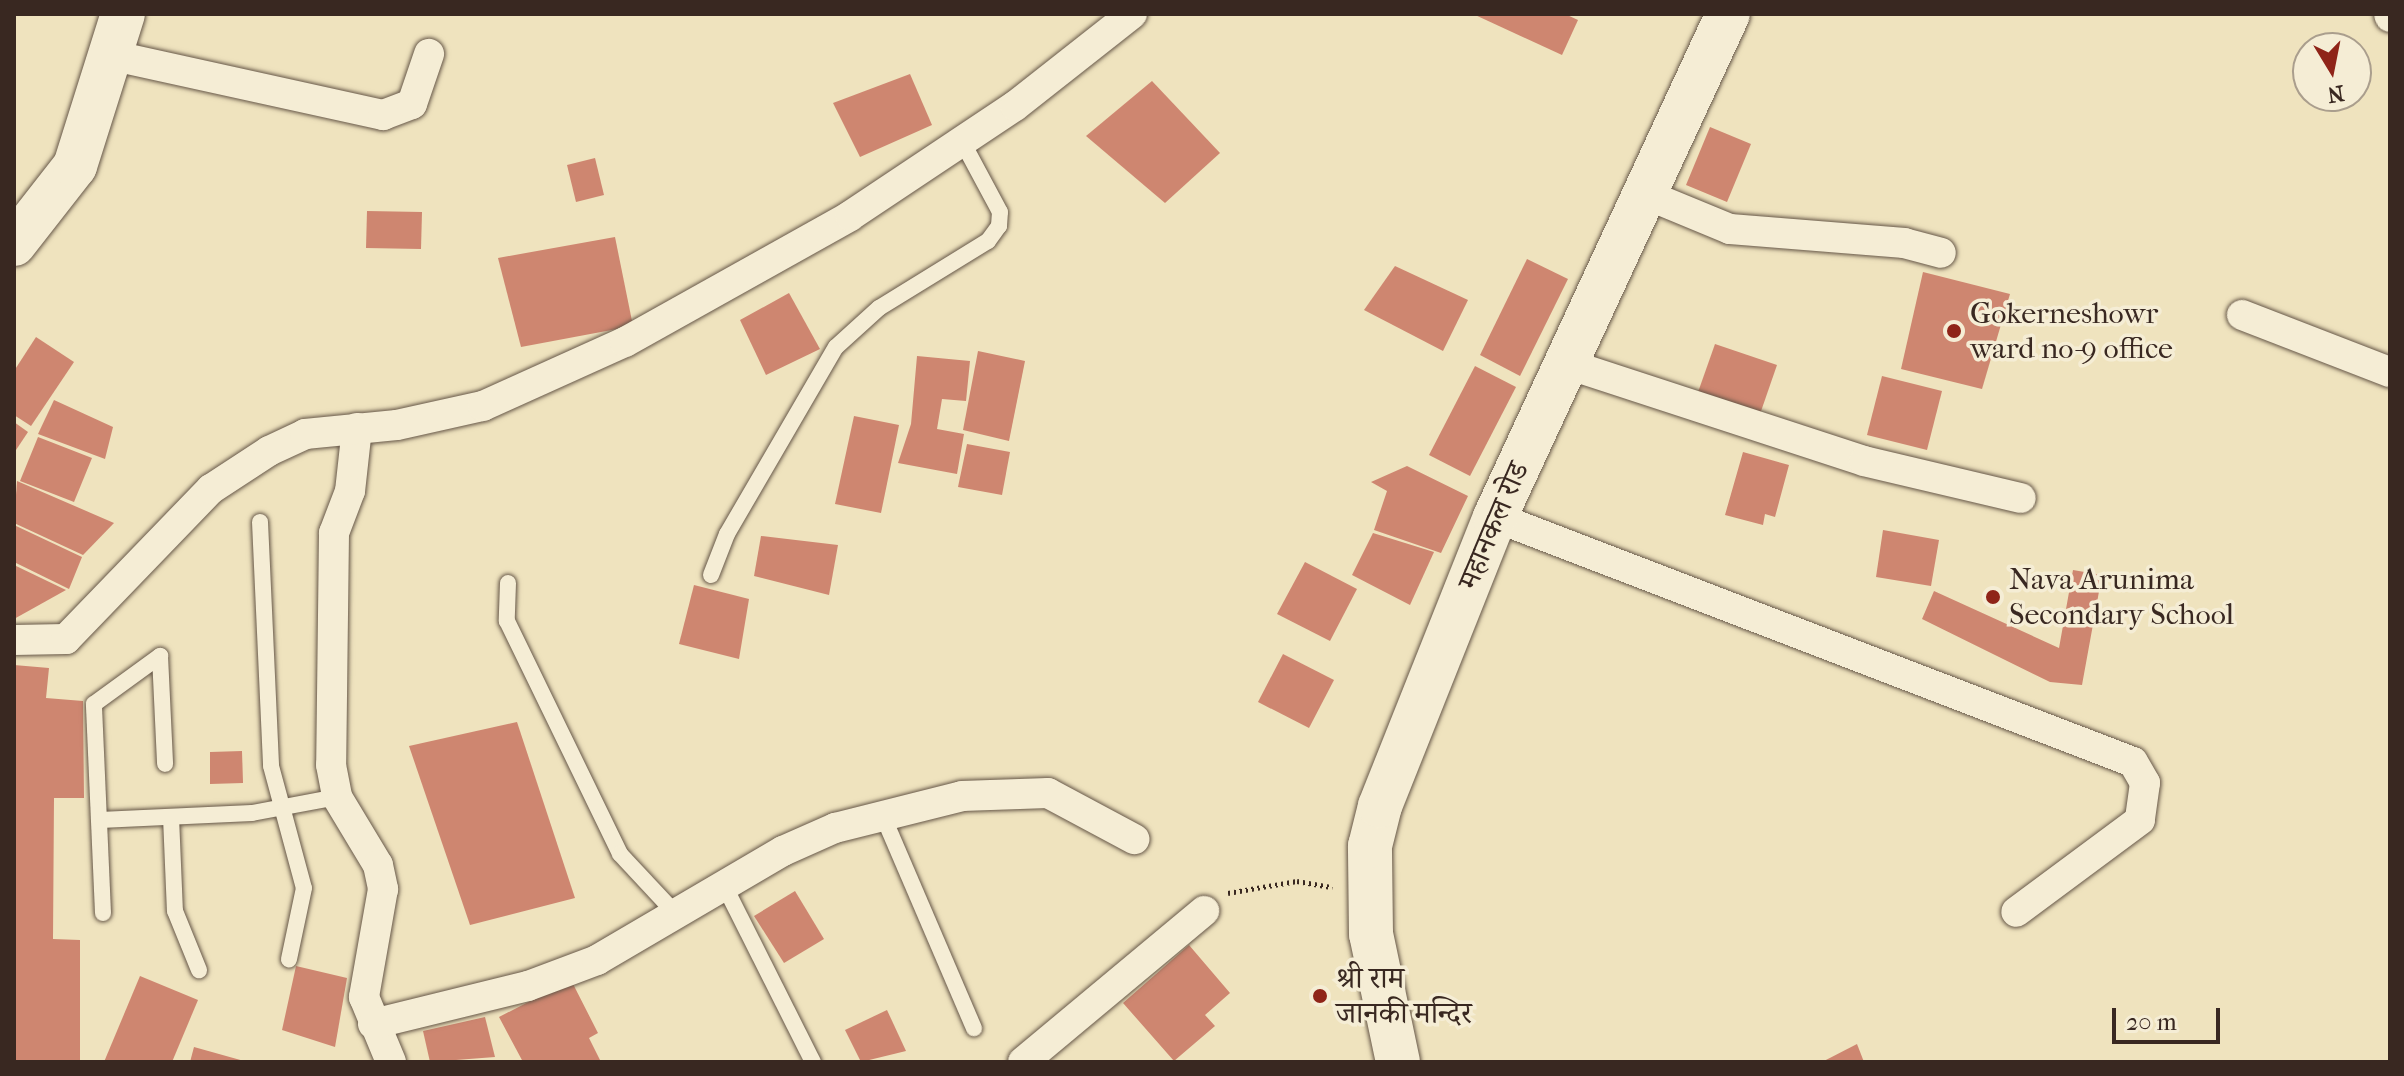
<!DOCTYPE html>
<html>
<head>
<meta charset="utf-8">
<style>
	body { margin:0 }
	#map { position:relative; width:2404px; height:1076px; overflow:hidden; background:#efe3be; font-family:"IM FELL French Canon","Noto Serif Devanagari",serif }
	div>[style] { position:absolute }
	.building>* { inset:0; background:#ce8670 }
	.path>* { height:5px; margin-top:-2.5px; transform-origin:0; background:repeating-linear-gradient(90deg,#392821 0 2px,transparent 0 6px) }
	.roads { filter:drop-shadow(0 0 2px #665748) drop-shadow(0 0 2px #665748) }
	.lane>* { height:16px; margin:-8px; padding:0 8px; transform-origin:8px; border-radius:8px; background:#f5edd5 }
	.street>* { height:30px; margin:-15px; padding:0 15px; transform-origin:15px; border-radius:15px; background:#f5edd5 }
	.secondary>* { height:44px; margin:-22px; padding:0 22px; transform-origin:22px; border-radius:22px; background:#f5edd5 }
	.dots>* { width:22px; height:22px; translate:-50% -50%; box-sizing:border-box; border:4px solid #f5edd5; border-radius:50% }
	span { translate:-50% -50%; white-space:nowrap; text-align:center; line-height:1.15; -webkit-text-stroke:7px #f5edd5; paint-order:stroke }
	.poi-label { font-size:30px; color:#392821 }
	.left { translate:0 -50%; text-align:left }
	.street-label { font-size:30px; color:#392821 }
	.frame { position:absolute; inset:0; border:16px solid #392821; pointer-events:none }
	.north { position:absolute; left:2292px; top:32px; width:80px; height:80px; box-sizing:border-box; background:#f5edd5; border:2px solid #aa9e8d; border-radius:50%; rotate:170deg; font-size:22px; font-weight:700; line-height:32px; text-align:center; color:#392821 }
	.north::after { content:''; display:block; margin:auto; width:28px; height:36px; background:#8f2418; clip-path:polygon(50% 0,100% 100%,50% 72%,0 100%) }
	.scale { position:absolute; left:2112px; top:1008px; width:108px; height:36px; box-sizing:border-box; border:4px solid #392821; border-top:0; padding-left:10px; font-size:24px; line-height:28px; white-space:nowrap; color:#392821; -webkit-text-stroke:6px #f5edd5; paint-order:stroke }
</style>
</head>
<body>
<div id="map">
	<div class="building">
		<i style="clip-path:polygon(1473px 14px,1565px 14px,1578px 20px,1562px 55px)"></i>
		<i style="clip-path:polygon(910px 74px,932px 125px,860px 157px,833px 103px)"></i>
		<i style="clip-path:polygon(1152px 81px,1220px 153px,1165px 203px,1086px 136px)"></i>
		<i style="clip-path:polygon(1710px 127px,1751px 144px,1727px 202px,1686px 185px)"></i>
		<i style="clip-path:polygon(595px 158px,604px 195px,576px 202px,567px 165px)"></i>
		<i style="clip-path:polygon(367px 211px,422px 212px,421px 249px,366px 248px)"></i>
		<i style="clip-path:polygon(615px 237px,633px 326px,521px 347px,498px 258px)"></i>
		<i style="clip-path:polygon(1527px 259px,1568px 279px,1520px 376px,1480px 355px)"></i>
		<i style="clip-path:polygon(1395px 266px,1468px 300px,1443px 351px,1364px 310px)"></i>
		<i style="clip-path:polygon(1923px 272px,2010px 294px,1982px 389px,1901px 369px)"></i>
		<i style="clip-path:polygon(789px 293px,820px 349px,766px 375px,740px 320px)"></i>
		<i style="clip-path:polygon(36px 337px,74px 362px,31px 426px,14px 415px,14px 371px)"></i>
		<i style="clip-path:polygon(1715px 344px,1777px 365px,1759px 417px,1697px 395px)"></i>
		<i style="clip-path:polygon(978px 351px,1025px 361px,1009px 441px,963px 430px)"></i>
		<i style="clip-path:polygon(917px 356px,970px 361px,966px 401px,942px 399px,937px 429px,964px 434px,957px 474px,898px 463px,911px 424px)"></i>
		<i style="clip-path:polygon(1475px 366px,1516px 387px,1470px 476px,1429px 455px)"></i>
		<i style="clip-path:polygon(1882px 376px,1942px 391px,1927px 450px,1867px 435px)"></i>
		<i style="clip-path:polygon(54px 400px,113px 427px,105px 459px,38px 434px)"></i>
		<i style="clip-path:polygon(854px 416px,899px 425px,881px 513px,835px 504px)"></i>
		<i style="clip-path:polygon(14px 422px,28px 432px,14px 453px)"></i>
		<i style="clip-path:polygon(38px 437px,92px 458px,74px 502px,20px 481px)"></i>
		<i style="clip-path:polygon(967px 444px,1010px 452px,1002px 495px,958px 487px)"></i>
		<i style="clip-path:polygon(1743px 452px,1789px 465px,1775px 517px,1765px 514px,1763px 525px,1725px 515px)"></i>
		<i style="clip-path:polygon(1407px 466px,1468px 496px,1441px 553px,1374px 530px,1387px 491px,1371px 482px)"></i>
		<i style="clip-path:polygon(17px 481px,114px 523px,83px 555px,14px 523px)"></i>
		<i style="clip-path:polygon(14px 525px,82px 557px,69px 589px,14px 562px)"></i>
		<i style="clip-path:polygon(1883px 530px,1939px 540px,1931px 586px,1876px 577px)"></i>
		<i style="clip-path:polygon(1373px 533px,1434px 552px,1410px 605px,1352px 575px)"></i>
		<i style="clip-path:polygon(761px 536px,838px 545px,829px 595px,754px 576px)"></i>
		<i style="clip-path:polygon(1305px 562px,1357px 589px,1330px 641px,1277px 614px)"></i>
		<i style="clip-path:polygon(14px 565px,66px 590px,14px 619px)"></i>
		<i style="clip-path:polygon(2073px 570px,2102px 575px,2082px 685px,2050px 682px,1922px 619px,1934px 591px,2059px 648px)"></i>
		<i style="clip-path:polygon(694px 585px,749px 599px,739px 659px,679px 644px)"></i>
		<i style="clip-path:polygon(1283px 654px,1334px 680px,1309px 728px,1258px 702px)"></i>
		<i style="clip-path:polygon(14px 665px,49px 668px,46px 698px,83px 701px,84px 798px,54px 798px,53px 939px,80px 940px,80px 1062px,14px 1062px)"></i>
		<i style="clip-path:polygon(517px 722px,575px 898px,470px 925px,409px 746px)"></i>
		<i style="clip-path:polygon(242px 751px,243px 783px,210px 784px,210px 752px)"></i>
		<i style="clip-path:polygon(795px 891px,824px 939px,784px 963px,754px 916px)"></i>
		<i style="clip-path:polygon(1189px 945px,1230px 993px,1205px 1015px,1215px 1026px,1174px 1061px,1123px 1003px)"></i>
		<i style="clip-path:polygon(296px 966px,347px 978px,335px 1047px,282px 1030px)"></i>
		<i style="clip-path:polygon(140px 976px,198px 1000px,172px 1062px,104px 1062px)"></i>
		<i style="clip-path:polygon(571px 980px,598px 1033px,589px 1038px,601px 1062px,523px 1062px,499px 1017px)"></i>
		<i style="clip-path:polygon(887px 1010px,906px 1051px,861px 1062px,845px 1030px)"></i>
		<i style="clip-path:polygon(485px 1017px,495px 1057px,430px 1062px,423px 1031px)"></i>
		<i style="clip-path:polygon(1857px 1044px,1864px 1062px,1822px 1062px)"></i>
		<i style="clip-path:polygon(194px 1047px,244px 1061px,244px 1062px,190px 1062px)"></i>
	</div>
	<div class="path">
		<i style="left:1228px;top:893px;width:70px;rotate:-9.9deg"></i>
		<i style="left:1297px;top:881px;width:36px;rotate:10deg"></i>
	</div>
	<div class="roads">
		<div class="lane">
			<i style="left:260px;top:522px;width:244px;rotate:87.4deg"></i>
			<i style="left:271px;top:766px;width:126px;rotate:74.9deg"></i>
			<i style="left:304px;top:888px;width:73px;rotate:101.9deg"></i>
			<i style="left:711px;top:575px;width:44px;rotate:-68.7deg"></i>
			<i style="left:727px;top:534px;width:216px;rotate:-59.8deg"></i>
			<i style="left:836px;top:347px;width:58px;rotate:-42.2deg"></i>
			<i style="left:879px;top:308px;width:128px;rotate:-31.6deg"></i>
			<i style="left:988px;top:241px;width:19px;rotate:-54deg"></i>
			<i style="left:999px;top:226px;width:14px;rotate:-86deg"></i>
			<i style="left:1000px;top:212px;width:81px;rotate:-118.2deg"></i>
			<i style="left:508px;top:583px;width:38px;rotate:92deg"></i>
			<i style="left:507px;top:621px;width:259px;rotate:64.1deg"></i>
			<i style="left:620px;top:854px;width:82px;rotate:47deg"></i>
			<i style="left:883px;top:816px;width:231px;rotate:66.8deg"></i>
			<i style="left:171px;top:817px;width:94px;rotate:87.6deg"></i>
			<i style="left:175px;top:911px;width:64px;rotate:67.9deg"></i>
			<i style="left:100px;top:820px;width:152px;rotate:-2.6deg"></i>
			<i style="left:252px;top:813px;width:86px;rotate:-10.7deg"></i>
			<i style="left:724px;top:885px;width:198px;rotate:63.3deg"></i>
			<i style="left:103px;top:913px;width:209px;rotate:-92.5deg"></i>
			<i style="left:94px;top:704px;width:82px;rotate:-36deg"></i>
			<i style="left:160px;top:656px;width:108px;rotate:87.3deg"></i>
		</div>
		<div class="street">
			<i style="left:2389px;top:14px;width:3px;rotate:72deg"></i>
			<i style="left:110px;top:55px;width:280px;rotate:12.4deg"></i>
			<i style="left:383px;top:115px;width:31px;rotate:-21deg"></i>
			<i style="left:412px;top:104px;width:53px;rotate:-71.2deg"></i>
			<i style="left:1645px;top:194px;width:92px;rotate:22.4deg"></i>
			<i style="left:1730px;top:229px;width:175px;rotate:4.6deg"></i>
			<i style="left:1904px;top:243px;width:38px;rotate:15deg"></i>
			<i style="left:2242px;top:315px;width:159px;rotate:21.1deg"></i>
			<i style="left:1567px;top:364px;width:312px;rotate:18.1deg"></i>
			<i style="left:1864px;top:461px;width:161px;rotate:13.3deg"></i>
			<i style="left:357px;top:428px;width:63px;rotate:96.3deg"></i>
			<i style="left:350px;top:491px;width:45px;rotate:110.9deg"></i>
			<i style="left:334px;top:533px;width:232px;rotate:90.7deg"></i>
			<i style="left:331px;top:765px;width:33px;rotate:79deg"></i>
			<i style="left:337px;top:797px;width:79px;rotate:58.9deg"></i>
			<i style="left:378px;top:865px;width:25px;rotate:78deg"></i>
			<i style="left:383px;top:889px;width:110px;rotate:100deg"></i>
			<i style="left:364px;top:997px;width:70px;rotate:67.4deg"></i>
			<i style="left:1495px;top:517px;width:683px;rotate:21.01deg"></i>
			<i style="left:2133px;top:762px;width:24px;rotate:60deg"></i>
			<i style="left:2145px;top:783px;width:37px;rotate:98deg"></i>
			<i style="left:2140px;top:820px;width:154px;rotate:143.4deg"></i>
			<i style="left:14px;top:640px;width:52px;rotate:-1.1deg"></i>
			<i style="left:66px;top:639px;width:209px;rotate:-46deg"></i>
			<i style="left:211px;top:489px;width:69px;rotate:-33.2deg"></i>
			<i style="left:269px;top:451px;width:40px;rotate:-25deg"></i>
			<i style="left:305px;top:434px;width:92px;rotate:-5.6deg"></i>
			<i style="left:397px;top:425px;width:88px;rotate:-12.5deg"></i>
			<i style="left:483px;top:406px;width:156px;rotate:-24.3deg"></i>
			<i style="left:625px;top:342px;width:258px;rotate:-29.2deg"></i>
			<i style="left:850px;top:216px;width:198px;rotate:-33.7deg"></i>
			<i style="left:1015px;top:106px;width:149px;rotate:-38.2deg"></i>
			<i style="left:373px;top:1024px;width:160px;rotate:-13.8deg"></i>
			<i style="left:528px;top:986px;width:74px;rotate:-20.6deg"></i>
			<i style="left:597px;top:960px;width:216px;rotate:-30.4deg"></i>
			<i style="left:783px;top:851px;width:57px;rotate:-23.9deg"></i>
			<i style="left:835px;top:828px;width:131px;rotate:-14.1deg"></i>
			<i style="left:962px;top:796px;width:86px;rotate:-2deg"></i>
			<i style="left:1048px;top:793px;width:98px;rotate:28.1deg"></i>
			<i style="left:1023px;top:1062px;width:236px;rotate:-39.8deg"></i>
		</div>
		<div class="secondary">
			<i style="left:14px;top:244px;width:99px;rotate:-52deg"></i>
			<i style="left:75px;top:166px;width:159px;rotate:-72.5deg"></i>
			<i style="left:1398px;top:1062px;width:131px;rotate:-101.9deg"></i>
			<i style="left:1371px;top:934px;width:88px;rotate:-90.7deg"></i>
			<i style="left:1370px;top:846px;width:41px;rotate:-76deg"></i>
			<i style="left:1380px;top:806px;width:311px;rotate:-68.3deg"></i>
			<i style="left:1495px;top:517px;width:554px;rotate:-65.15deg"></i>
		</div>
	</div>
	<div class="dots">
		<i style="left:1954px;top:331px;background:#8f2418"></i>
		<i style="left:1993px;top:597px;background:#8f2418"></i>
		<i style="left:1320px;top:996px;background:#8f2418"></i>
	</div>
	<div class="poi-label">
		<span class="left" style="left:1970px;top:331px">Gokerneshowr<br>ward no-9 office</span>
		<span class="left" style="left:2009px;top:597px">Nava Arunima<br>Secondary School</span>
		<span class="left" style="left:1336px;top:996px">श्री राम<br>जानकी मन्दिर</span>
	</div>
	<div class="street-label">
		<span style="left:1494px;top:526px;rotate:-67deg">महानकल रोड</span>
	</div>
	<div class="frame"></div>
	<div class="north">N</div>
	<div class="scale">20 m</div>
</div>
</body>
</html>
